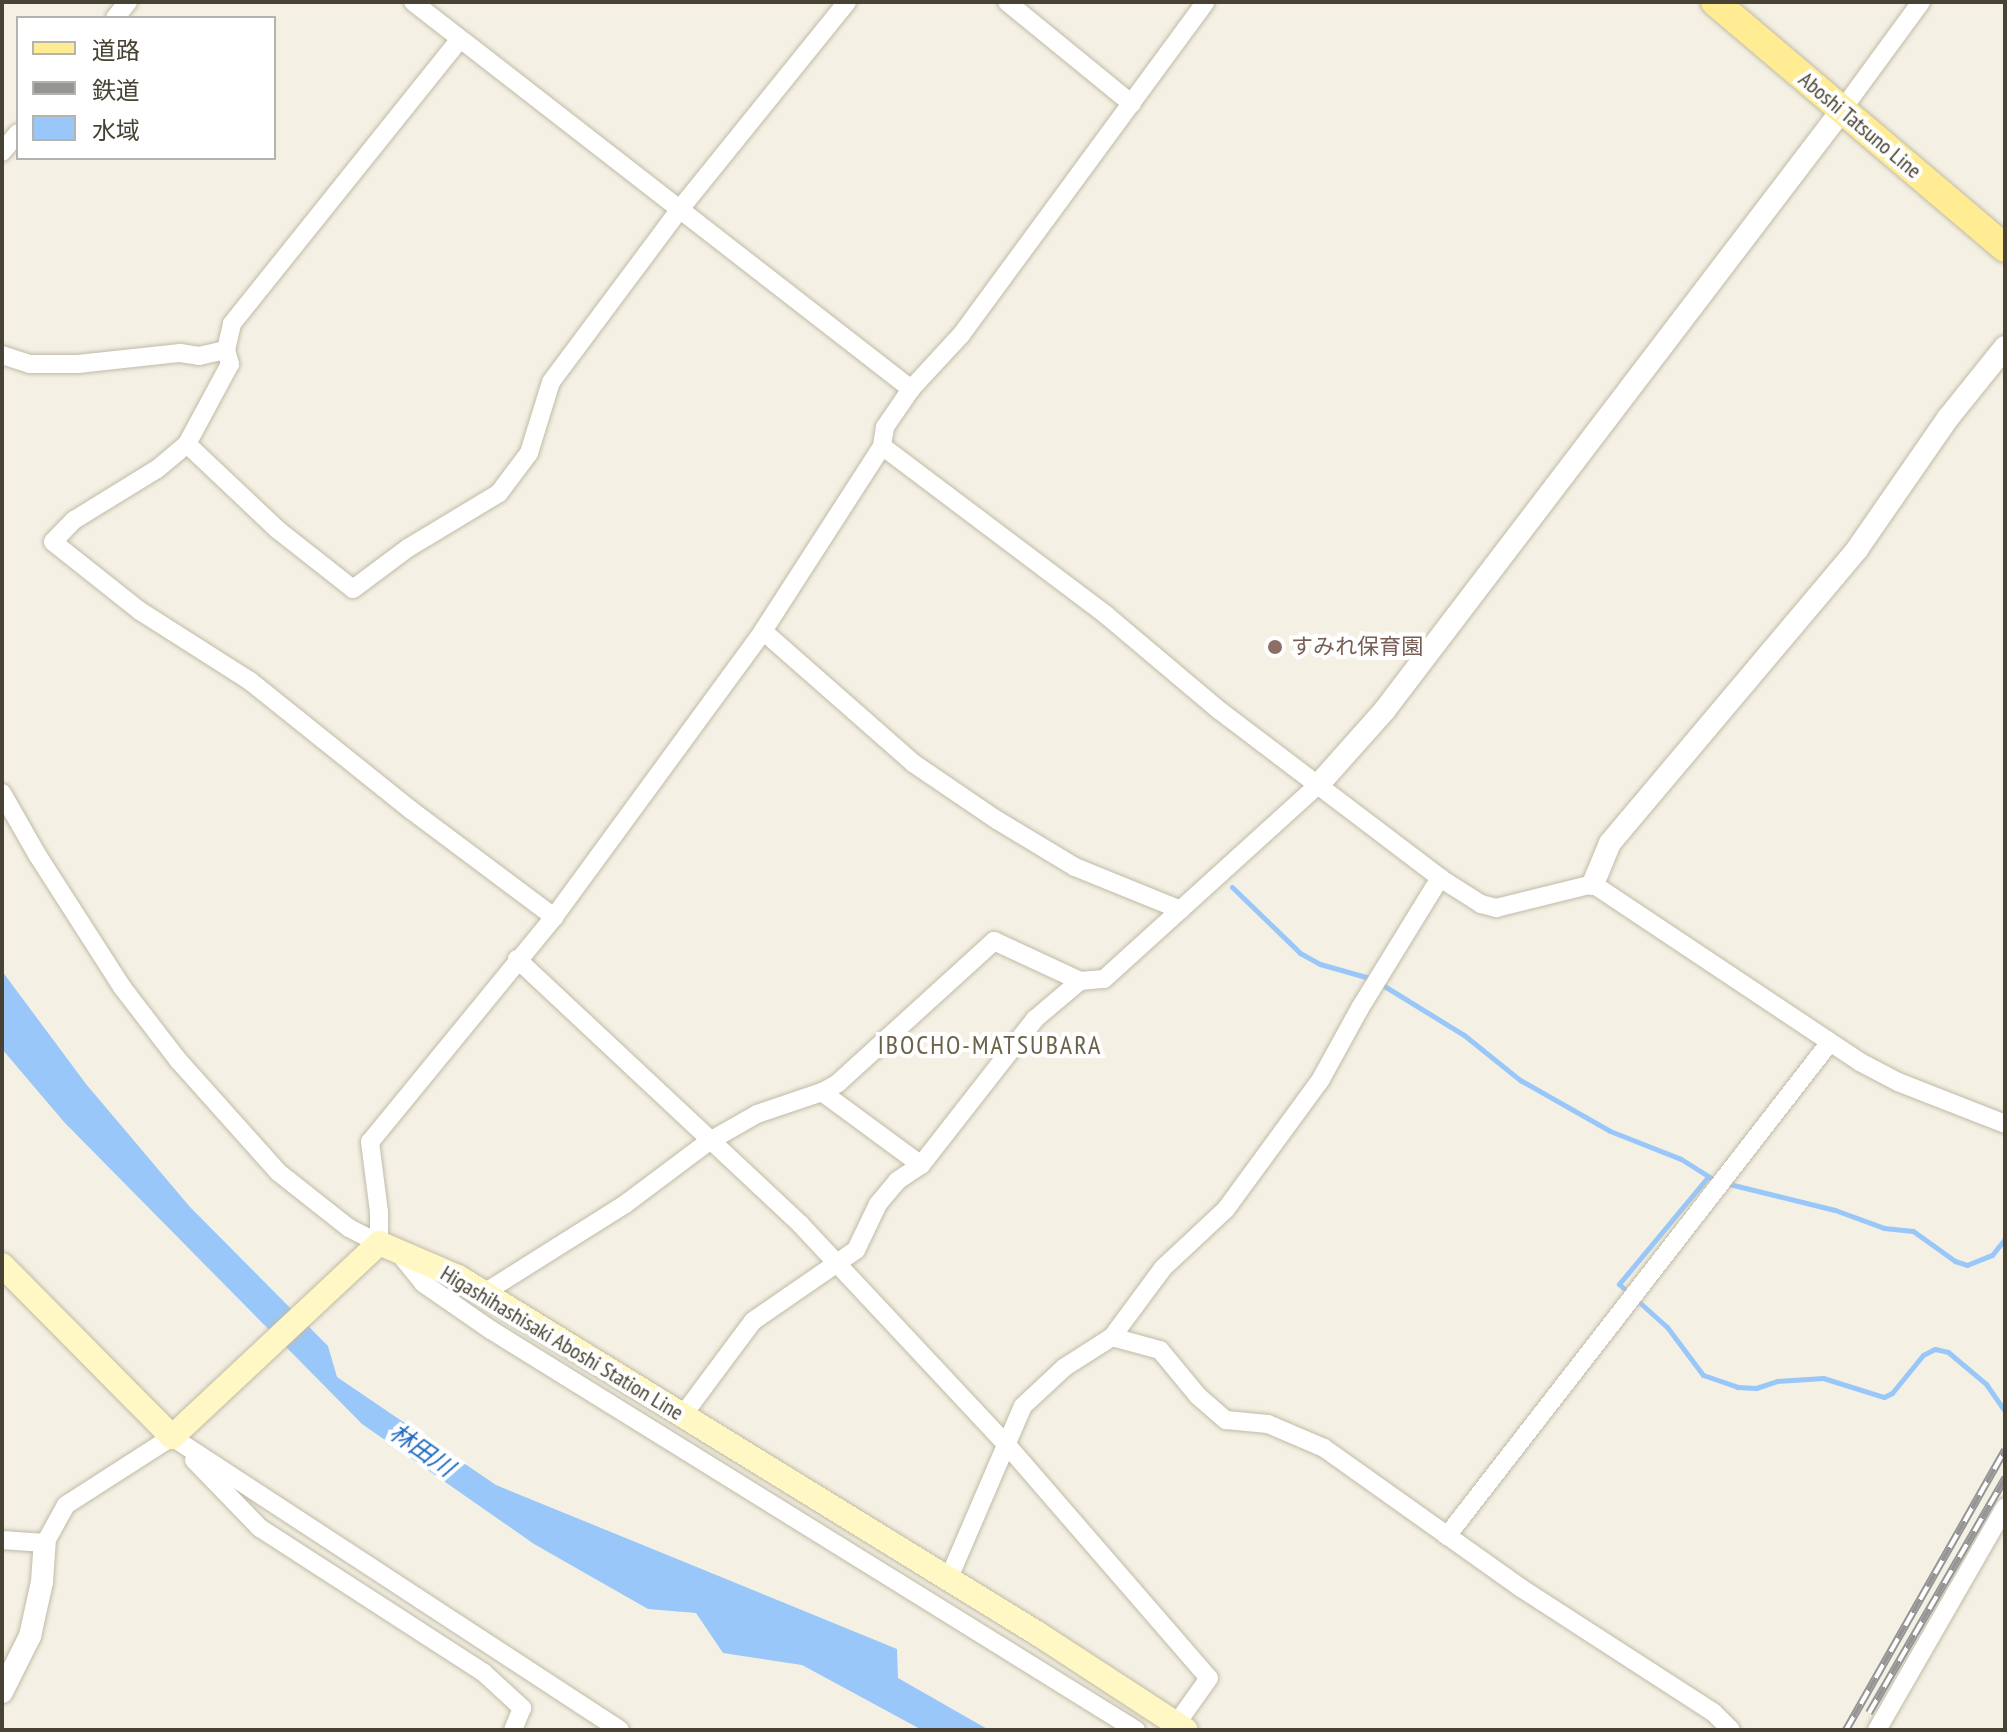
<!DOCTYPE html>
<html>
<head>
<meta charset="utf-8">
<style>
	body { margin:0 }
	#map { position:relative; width:2007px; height:1732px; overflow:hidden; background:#f4f1e4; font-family:"PT Sans Narrow","Noto Sans JP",sans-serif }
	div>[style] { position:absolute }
	.water>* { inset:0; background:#99c7f9 }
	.stream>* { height:5px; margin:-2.5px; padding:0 2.5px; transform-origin:2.5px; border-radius:2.5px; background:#99c7f9 }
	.roads { filter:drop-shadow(0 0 2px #c1baa6) drop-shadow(0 0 2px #c1baa6) }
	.minor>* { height:18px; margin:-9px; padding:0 9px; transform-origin:9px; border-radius:9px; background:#fff }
	.tertiary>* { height:22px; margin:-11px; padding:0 11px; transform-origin:11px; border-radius:11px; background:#fff }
	.secondary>* { height:24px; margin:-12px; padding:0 12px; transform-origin:12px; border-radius:12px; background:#fff7c4 }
	.primary>* { height:28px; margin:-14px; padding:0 14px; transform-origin:14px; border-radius:14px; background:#ffec93 }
	.rail>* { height:8px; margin-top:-4px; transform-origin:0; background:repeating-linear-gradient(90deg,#fff 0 15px,#959595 0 30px); box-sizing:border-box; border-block:2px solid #959595 }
	.dots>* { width:22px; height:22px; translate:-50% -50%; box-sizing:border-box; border:4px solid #fff; border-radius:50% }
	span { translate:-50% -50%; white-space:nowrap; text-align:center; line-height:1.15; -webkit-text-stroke:8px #fff; paint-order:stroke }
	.street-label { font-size:22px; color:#474233 }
	.education-label { font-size:22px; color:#785e54 }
	.left { translate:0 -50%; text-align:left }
	.water-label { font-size:24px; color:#206bc0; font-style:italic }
	.quarter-label { font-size:26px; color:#6b6149; letter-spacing:2px }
	.frame { position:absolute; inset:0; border:4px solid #474233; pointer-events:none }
	.legend { position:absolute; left:16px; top:16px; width:260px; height:144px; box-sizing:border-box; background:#fff; border:2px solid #b5b3ad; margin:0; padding:10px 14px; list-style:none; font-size:24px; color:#474233 }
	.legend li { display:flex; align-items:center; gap:16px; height:40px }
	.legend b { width:40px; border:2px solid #b5b3ad }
</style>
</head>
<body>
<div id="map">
	<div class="water">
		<i style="clip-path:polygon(2px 971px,86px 1084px,190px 1207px,328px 1346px,337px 1377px,496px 1485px,897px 1649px,898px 1678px,989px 1730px,922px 1730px,802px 1665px,723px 1653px,696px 1613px,648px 1609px,534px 1544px,362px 1424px,64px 1122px,2px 1049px)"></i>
	</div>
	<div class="stream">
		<i style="left:1232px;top:887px;width:95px;rotate:44.1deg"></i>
		<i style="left:1300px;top:953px;width:23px;rotate:29deg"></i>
		<i style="left:1320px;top:964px;width:55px;rotate:15.8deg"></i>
		<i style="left:1381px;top:984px;width:97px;rotate:31.6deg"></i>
		<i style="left:1464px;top:1035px;width:72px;rotate:38.8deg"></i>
		<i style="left:1520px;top:1080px;width:103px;rotate:29.5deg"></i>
		<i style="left:1610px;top:1131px;width:76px;rotate:21.5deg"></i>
		<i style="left:1681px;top:1159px;width:41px;rotate:32.2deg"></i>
		<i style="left:1707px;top:1178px;width:138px;rotate:129.7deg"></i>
		<i style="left:1619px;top:1284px;width:64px;rotate:41.9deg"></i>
		<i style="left:1667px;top:1327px;width:60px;rotate:53.1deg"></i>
		<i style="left:1703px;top:1375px;width:36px;rotate:19deg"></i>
		<i style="left:1737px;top:1387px;width:19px;rotate:3deg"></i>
		<i style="left:1756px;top:1388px;width:22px;rotate:-18deg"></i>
		<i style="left:1777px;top:1381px;width:46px;rotate:-3.7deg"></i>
		<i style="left:1823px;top:1378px;width:64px;rotate:17.3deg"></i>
		<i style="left:1884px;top:1397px;width:9px;rotate:-27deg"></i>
		<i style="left:1892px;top:1393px;width:49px;rotate:-50.8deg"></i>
		<i style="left:1923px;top:1355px;width:13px;rotate:-27deg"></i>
		<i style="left:1935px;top:1349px;width:13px;rotate:13deg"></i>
		<i style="left:1948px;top:1352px;width:50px;rotate:40.1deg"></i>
		<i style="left:1986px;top:1384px;width:33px;rotate:55deg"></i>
		<i style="left:1725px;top:1183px;width:113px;rotate:13.8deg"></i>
		<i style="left:1835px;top:1210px;width:52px;rotate:20.2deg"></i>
		<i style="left:1884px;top:1228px;width:29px;rotate:6deg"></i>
		<i style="left:1913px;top:1231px;width:52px;rotate:35.5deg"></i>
		<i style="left:1955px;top:1261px;width:13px;rotate:18deg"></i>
		<i style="left:1967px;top:1265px;width:27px;rotate:-22deg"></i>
		<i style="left:1992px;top:1255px;width:21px;rotate:-51deg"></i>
	</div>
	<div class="roads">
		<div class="minor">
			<i style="left:413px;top:2px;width:631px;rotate:37.85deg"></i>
			<i style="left:1007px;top:2px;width:161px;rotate:39.2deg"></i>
			<i style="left:115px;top:18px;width:21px;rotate:-51deg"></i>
			<i style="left:460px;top:39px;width:365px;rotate:128.7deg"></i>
			<i style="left:232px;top:324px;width:27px;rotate:103deg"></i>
			<i style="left:226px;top:350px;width:15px;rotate:74deg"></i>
			<i style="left:230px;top:364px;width:91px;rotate:118.3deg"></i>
			<i style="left:187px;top:444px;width:39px;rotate:140deg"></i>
			<i style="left:157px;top:469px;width:97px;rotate:148.4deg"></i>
			<i style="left:74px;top:520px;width:30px;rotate:134deg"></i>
			<i style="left:53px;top:542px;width:111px;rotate:38.4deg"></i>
			<i style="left:140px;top:611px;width:130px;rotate:32.5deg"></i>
			<i style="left:250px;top:681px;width:206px;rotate:38.7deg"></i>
			<i style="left:411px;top:810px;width:179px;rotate:36.8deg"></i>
			<i style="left:1842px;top:110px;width:134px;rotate:-53.8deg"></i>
			<i style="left:2px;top:152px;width:25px;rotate:-50deg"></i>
			<i style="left:2px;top:355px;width:29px;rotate:18deg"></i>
			<i style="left:30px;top:364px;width:48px"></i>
			<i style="left:78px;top:364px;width:103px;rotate:-6.2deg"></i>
			<i style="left:180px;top:353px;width:19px;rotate:9deg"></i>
			<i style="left:199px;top:356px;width:28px;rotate:-13deg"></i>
			<i style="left:187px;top:444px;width:125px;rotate:43.4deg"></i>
			<i style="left:278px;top:530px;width:95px;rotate:38.2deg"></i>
			<i style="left:353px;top:589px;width:69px;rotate:-36.7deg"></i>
			<i style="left:408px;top:548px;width:106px;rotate:-31.1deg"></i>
			<i style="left:499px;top:493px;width:50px;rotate:-53.1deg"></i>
			<i style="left:529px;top:453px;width:74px;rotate:-72.8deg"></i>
			<i style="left:551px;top:382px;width:216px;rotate:-53.3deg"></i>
			<i style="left:680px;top:209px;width:266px;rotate:-51.1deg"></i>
			<i style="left:882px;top:446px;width:281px;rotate:37deg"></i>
			<i style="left:1106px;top:615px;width:148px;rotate:40.1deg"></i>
			<i style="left:1219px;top:710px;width:278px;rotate:37.2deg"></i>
			<i style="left:1440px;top:878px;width:49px;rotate:32.4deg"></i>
			<i style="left:1481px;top:904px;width:16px;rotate:15deg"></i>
			<i style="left:1496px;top:908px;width:100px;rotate:-13.9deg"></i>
			<i style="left:1593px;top:884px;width:321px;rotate:33.7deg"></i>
			<i style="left:1860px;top:1062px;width:43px;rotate:27.8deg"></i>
			<i style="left:1898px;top:1082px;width:115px;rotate:21.4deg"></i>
			<i style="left:763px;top:631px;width:200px;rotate:41.3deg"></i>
			<i style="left:913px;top:763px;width:102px;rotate:34.2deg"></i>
			<i style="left:997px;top:820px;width:91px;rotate:31.1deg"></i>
			<i style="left:1075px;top:867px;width:114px;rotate:22.1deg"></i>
			<i style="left:2px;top:793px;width:73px;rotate:60.3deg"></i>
			<i style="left:38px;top:856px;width:156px;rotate:57.3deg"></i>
			<i style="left:122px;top:987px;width:92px;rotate:52.5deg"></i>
			<i style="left:178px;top:1060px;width:150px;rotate:48.2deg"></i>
			<i style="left:278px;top:1172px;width:90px;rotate:38.3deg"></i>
			<i style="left:349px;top:1228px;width:34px;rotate:27deg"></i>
			<i style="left:379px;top:1243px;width:31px;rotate:-90deg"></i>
			<i style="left:379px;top:1212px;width:71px;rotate:-97.3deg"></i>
			<i style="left:370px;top:1142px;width:291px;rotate:-50.7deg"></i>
			<i style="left:554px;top:917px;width:354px;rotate:-53.8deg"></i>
			<i style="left:763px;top:631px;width:220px;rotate:-57.2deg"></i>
			<i style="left:882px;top:446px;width:19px;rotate:-81deg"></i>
			<i style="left:885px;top:427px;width:46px;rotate:-55.6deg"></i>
			<i style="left:911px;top:389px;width:74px;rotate:-47.2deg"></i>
			<i style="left:961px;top:335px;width:413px;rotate:-53.7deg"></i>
			<i style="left:517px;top:959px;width:389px;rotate:43.1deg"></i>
			<i style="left:801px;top:1225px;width:301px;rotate:46.9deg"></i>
			<i style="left:1007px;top:1445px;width:308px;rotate:49.1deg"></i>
			<i style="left:1209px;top:1678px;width:55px;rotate:125.4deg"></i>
			<i style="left:822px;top:1092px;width:123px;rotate:36.4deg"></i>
			<i style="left:399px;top:1253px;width:38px;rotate:51deg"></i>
			<i style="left:423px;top:1283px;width:83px;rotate:34.7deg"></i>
			<i style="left:491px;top:1330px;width:759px;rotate:31.81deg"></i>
			<i style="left:484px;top:1293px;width:165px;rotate:-32.2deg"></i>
			<i style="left:624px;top:1205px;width:105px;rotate:-36.9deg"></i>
			<i style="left:708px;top:1142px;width:56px;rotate:-29.7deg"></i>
			<i style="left:757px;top:1114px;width:69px;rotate:-18.7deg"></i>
			<i style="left:822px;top:1092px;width:18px;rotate:-29deg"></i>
			<i style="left:838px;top:1083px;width:211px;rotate:-42.3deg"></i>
			<i style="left:994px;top:941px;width:95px;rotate:24.9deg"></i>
			<i style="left:1112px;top:1337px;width:50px;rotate:15.2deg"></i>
			<i style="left:1160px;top:1350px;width:60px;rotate:50.4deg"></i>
			<i style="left:1198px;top:1396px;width:37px;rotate:41deg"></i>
			<i style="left:1226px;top:1420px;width:42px;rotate:5.4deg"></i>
			<i style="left:1268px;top:1424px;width:61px;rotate:23.2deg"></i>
			<i style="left:1324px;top:1448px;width:242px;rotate:35.4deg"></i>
			<i style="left:1521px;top:1588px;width:229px;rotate:32.9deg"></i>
			<i style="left:1713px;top:1712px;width:25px;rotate:45deg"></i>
			<i style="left:683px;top:1415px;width:117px;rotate:-53.3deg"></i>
			<i style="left:753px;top:1321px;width:125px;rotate:-34.6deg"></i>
			<i style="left:856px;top:1250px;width:51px;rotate:-64.4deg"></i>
			<i style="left:878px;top:1204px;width:30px;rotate:-50deg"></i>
			<i style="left:897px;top:1181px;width:29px;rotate:-34deg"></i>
			<i style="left:921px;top:1165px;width:185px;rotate:-52deg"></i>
			<i style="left:1035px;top:1019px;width:59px;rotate:-40.2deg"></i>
			<i style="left:1080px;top:981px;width:24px;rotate:-5deg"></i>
			<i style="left:1104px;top:979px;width:290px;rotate:-42.2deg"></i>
			<i style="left:172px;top:1437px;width:535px;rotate:33.19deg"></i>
			<i style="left:194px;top:1460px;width:95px;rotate:45.9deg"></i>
			<i style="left:260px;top:1528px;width:267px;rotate:32.9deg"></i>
			<i style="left:484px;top:1673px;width:52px;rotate:42.6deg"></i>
			<i style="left:522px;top:1708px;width:24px;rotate:112deg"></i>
			<i style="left:1447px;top:1536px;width:625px;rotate:-52.21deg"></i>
			<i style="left:2px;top:1540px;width:43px;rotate:4deg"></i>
			<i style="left:45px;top:1543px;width:43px;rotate:-61.1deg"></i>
			<i style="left:66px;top:1505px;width:126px;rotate:-32.7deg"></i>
			<i style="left:948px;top:1580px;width:189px;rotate:-66.7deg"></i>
			<i style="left:1023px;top:1406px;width:57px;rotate:-42.9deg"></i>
			<i style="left:1065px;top:1367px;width:56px;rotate:-32.6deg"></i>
			<i style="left:1112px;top:1337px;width:86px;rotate:-53.5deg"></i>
			<i style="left:1163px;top:1268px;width:86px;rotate:-43.1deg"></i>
			<i style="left:1226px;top:1209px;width:161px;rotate:-53.8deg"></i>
			<i style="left:1321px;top:1079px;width:81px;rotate:-61.2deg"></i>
			<i style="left:1360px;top:1008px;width:153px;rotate:-58.4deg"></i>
			<i style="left:1877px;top:1730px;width:257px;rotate:-60.1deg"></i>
		</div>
		<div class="tertiary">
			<i style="left:1319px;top:784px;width:98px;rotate:-48.3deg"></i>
			<i style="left:1384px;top:711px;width:756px;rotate:-52.69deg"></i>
			<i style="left:1593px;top:884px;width:44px;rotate:-67.5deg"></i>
			<i style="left:1610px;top:843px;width:385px;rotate:-49.9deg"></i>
			<i style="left:1858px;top:548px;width:158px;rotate:-55.3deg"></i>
			<i style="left:1948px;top:418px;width:91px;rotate:-51.2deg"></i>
			<i style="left:2px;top:1692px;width:63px;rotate:-63.4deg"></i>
			<i style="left:30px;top:1636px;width:55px;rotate:-77.5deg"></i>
			<i style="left:42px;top:1582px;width:39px;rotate:-86deg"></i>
		</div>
		<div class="secondary">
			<i style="left:2px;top:1265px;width:242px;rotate:45.3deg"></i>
			<i style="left:172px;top:1437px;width:284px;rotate:-43.1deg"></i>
			<i style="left:379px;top:1243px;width:86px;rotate:23.3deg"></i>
			<i style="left:458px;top:1277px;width:683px;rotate:31.6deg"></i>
			<i style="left:1040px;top:1635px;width:174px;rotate:33.1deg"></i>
		</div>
		<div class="primary">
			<i style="left:1715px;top:2px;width:380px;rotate:40.3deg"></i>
		</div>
	</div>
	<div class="rail">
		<i style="left:1869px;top:1713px;width:272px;rotate:-59.9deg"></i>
		<i style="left:1846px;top:1730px;width:322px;rotate:-60.4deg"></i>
	</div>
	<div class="dots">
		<i style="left:1275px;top:647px;background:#8d6e63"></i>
	</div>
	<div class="street-label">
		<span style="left:1860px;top:125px;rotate:40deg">Aboshi Tatsuno Line</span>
		<span style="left:562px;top:1343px;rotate:31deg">Higashihashisaki Aboshi Station Line</span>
	</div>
	<div class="education-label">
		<span class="left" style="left:1291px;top:647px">すみれ保育園</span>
	</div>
	<div class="water-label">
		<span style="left:422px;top:1450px;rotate:35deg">林田川</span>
	</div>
	<div class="quarter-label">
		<span style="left:990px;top:1045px">IBOCHO-MATSUBARA</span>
	</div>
	<div class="frame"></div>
	<ul class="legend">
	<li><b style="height:10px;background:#ffec93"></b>道路</li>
	<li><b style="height:10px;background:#959595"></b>鉄道</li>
	<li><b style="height:22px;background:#99c7f9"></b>水域</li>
	</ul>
</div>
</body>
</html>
